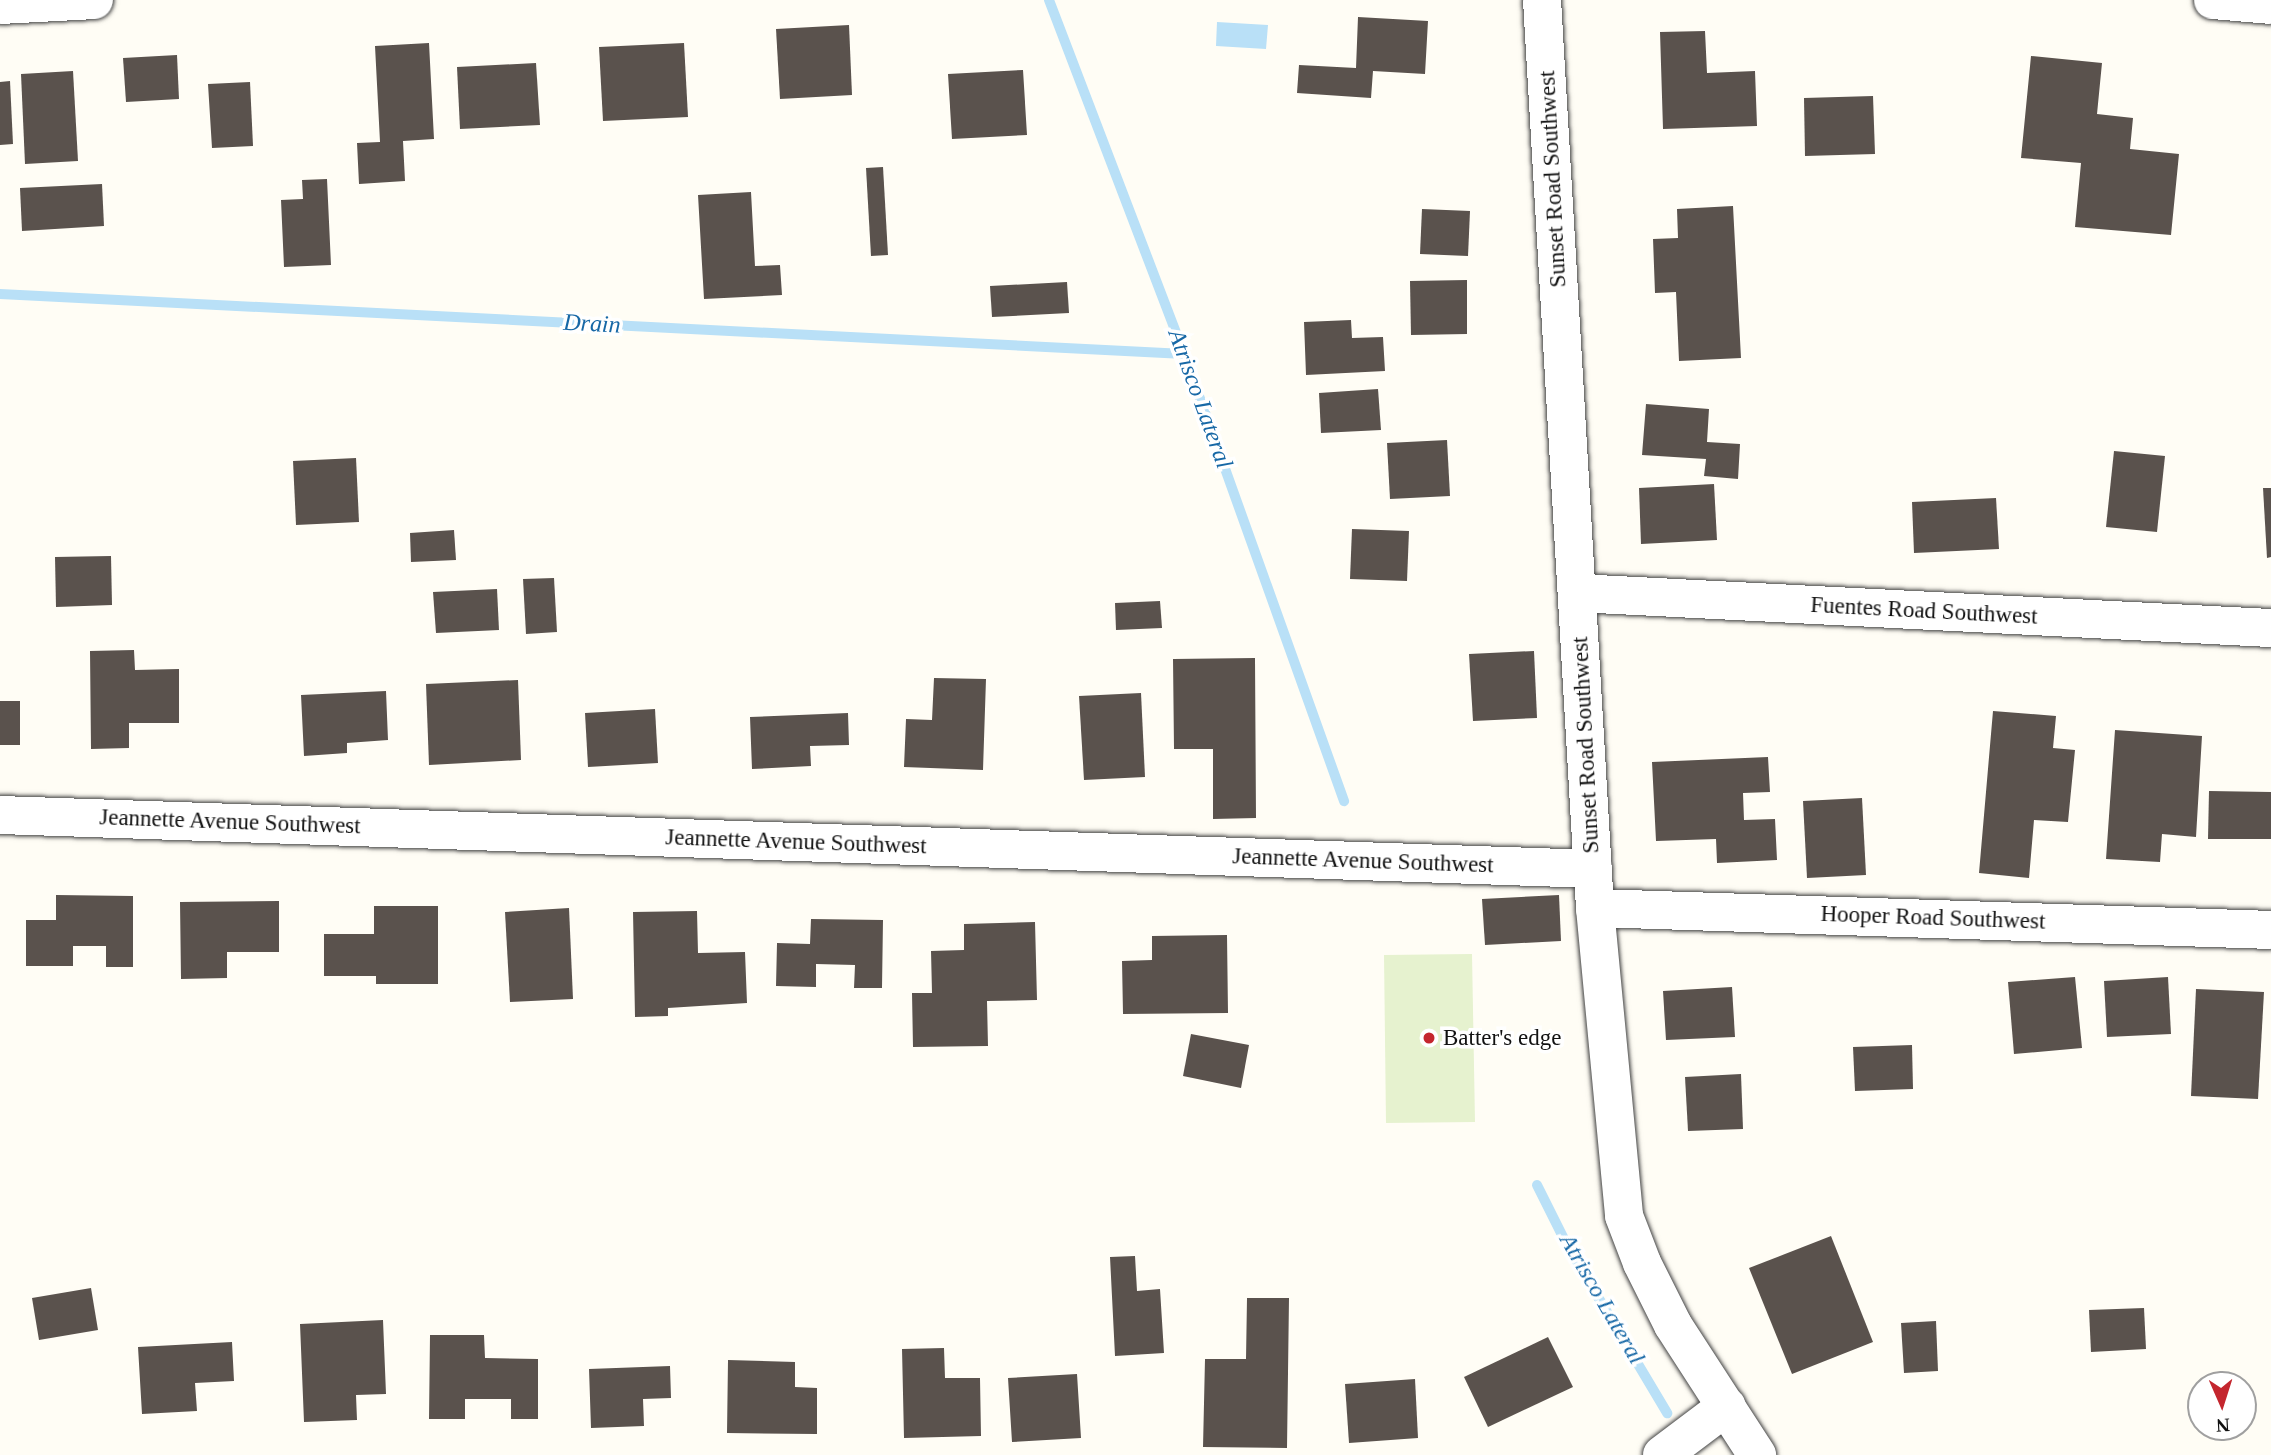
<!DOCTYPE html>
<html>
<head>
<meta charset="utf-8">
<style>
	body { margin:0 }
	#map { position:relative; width:2271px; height:1455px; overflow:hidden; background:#fffdf5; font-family:Georgia,serif }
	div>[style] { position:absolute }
	.pitch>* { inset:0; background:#e6f2cf }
	.water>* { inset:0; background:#b9e0f7 }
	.stream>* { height:10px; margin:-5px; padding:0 5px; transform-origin:5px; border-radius:5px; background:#b9e0f7 }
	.building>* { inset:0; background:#5a524d }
	.roads { filter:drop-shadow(0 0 2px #444) drop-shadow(0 0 2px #444) }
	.minor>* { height:38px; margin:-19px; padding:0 19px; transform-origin:19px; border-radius:19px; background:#fff }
	.dots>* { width:19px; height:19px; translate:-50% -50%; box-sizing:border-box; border:4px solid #fff; border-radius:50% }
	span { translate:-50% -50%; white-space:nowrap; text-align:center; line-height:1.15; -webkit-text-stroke:7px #fff; paint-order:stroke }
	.street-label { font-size:23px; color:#111 }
	.poi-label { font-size:23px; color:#111 }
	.left { translate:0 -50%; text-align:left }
	.water-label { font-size:24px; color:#1768a6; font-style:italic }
	.north { position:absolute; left:2187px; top:1371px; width:70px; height:70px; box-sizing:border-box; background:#fff; border:2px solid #a0a0a0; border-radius:50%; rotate:177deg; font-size:19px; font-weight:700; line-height:28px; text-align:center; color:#111 }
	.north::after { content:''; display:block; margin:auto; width:24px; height:32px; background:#c4262e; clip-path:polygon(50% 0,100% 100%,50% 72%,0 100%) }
</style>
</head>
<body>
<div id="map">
	<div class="pitch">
		<i style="clip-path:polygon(1472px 954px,1475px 1122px,1386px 1123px,1384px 955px)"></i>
	</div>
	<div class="water">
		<i style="clip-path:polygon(1217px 22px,1268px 25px,1266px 49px,1216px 46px)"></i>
	</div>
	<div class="stream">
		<i style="left:1049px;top:0;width:379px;rotate:69.1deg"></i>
		<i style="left:1184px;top:354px;width:475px;rotate:70.3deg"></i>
		<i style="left:0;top:294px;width:1186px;rotate:2.9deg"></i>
		<i style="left:1537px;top:1185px;width:67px;rotate:63.4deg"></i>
		<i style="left:1567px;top:1245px;width:196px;rotate:59.2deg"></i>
	</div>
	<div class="building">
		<i style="clip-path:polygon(1358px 17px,1428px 21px,1425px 74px,1373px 71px,1371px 98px,1297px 93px,1299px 65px,1356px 68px)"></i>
		<i style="clip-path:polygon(849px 25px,852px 95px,780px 99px,776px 29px)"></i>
		<i style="clip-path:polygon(1705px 31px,1707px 73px,1755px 71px,1757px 126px,1663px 129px,1660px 32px)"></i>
		<i style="clip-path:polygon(429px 43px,434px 139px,403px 141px,405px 181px,359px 184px,357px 143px,380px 142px,375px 46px)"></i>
		<i style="clip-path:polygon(684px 43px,688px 117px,603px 121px,599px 47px)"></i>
		<i style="clip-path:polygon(177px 55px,179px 99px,126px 102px,123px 58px)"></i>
		<i style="clip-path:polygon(2031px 56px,2102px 63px,2097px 114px,2133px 118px,2130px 149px,2179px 154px,2171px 235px,2075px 227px,2081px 163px,2021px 158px)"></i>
		<i style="clip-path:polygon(536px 63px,540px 125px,460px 129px,457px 67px)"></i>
		<i style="clip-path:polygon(1023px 70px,1027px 135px,952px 139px,948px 74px)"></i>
		<i style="clip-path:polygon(73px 71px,78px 161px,25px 164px,21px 74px)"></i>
		<i style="clip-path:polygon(10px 81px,13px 144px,0 145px,0 82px)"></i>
		<i style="clip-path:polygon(250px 82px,253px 146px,212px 148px,208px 84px)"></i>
		<i style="clip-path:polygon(1873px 96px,1875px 154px,1805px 156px,1804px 98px)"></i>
		<i style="clip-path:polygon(883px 167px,888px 255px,871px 256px,866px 168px)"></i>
		<i style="clip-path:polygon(327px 179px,331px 265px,284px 267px,281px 200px,303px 199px,302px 180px)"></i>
		<i style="clip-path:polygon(102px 184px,104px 226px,22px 231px,20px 188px)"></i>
		<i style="clip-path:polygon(751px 192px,755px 266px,780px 265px,782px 295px,704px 299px,698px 195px)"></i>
		<i style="clip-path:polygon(1733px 206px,1741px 358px,1679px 361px,1676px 292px,1655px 293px,1653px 239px,1678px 238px,1677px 209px)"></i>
		<i style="clip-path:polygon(1422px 209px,1470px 211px,1468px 256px,1420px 254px)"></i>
		<i style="clip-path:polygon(1467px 280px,1467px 334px,1411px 335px,1410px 281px)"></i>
		<i style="clip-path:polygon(1067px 282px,1069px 313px,992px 317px,990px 286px)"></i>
		<i style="clip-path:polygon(1351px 320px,1352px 338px,1383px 337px,1385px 371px,1306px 375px,1304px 322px)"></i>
		<i style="clip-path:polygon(1378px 389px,1381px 430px,1321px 433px,1319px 393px)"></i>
		<i style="clip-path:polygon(1646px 404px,1709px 409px,1707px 442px,1740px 444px,1738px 479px,1704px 476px,1706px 459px,1642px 455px)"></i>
		<i style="clip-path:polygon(1447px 440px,1450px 496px,1390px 499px,1387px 443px)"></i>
		<i style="clip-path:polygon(2114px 451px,2165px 456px,2157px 532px,2106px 527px)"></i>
		<i style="clip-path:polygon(356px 458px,359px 522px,296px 525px,293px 461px)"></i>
		<i style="clip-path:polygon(1714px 484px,1717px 540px,1641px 544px,1639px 488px)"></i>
		<i style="clip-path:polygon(2263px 488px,2271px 488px,2271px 557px,2267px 558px)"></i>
		<i style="clip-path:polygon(1996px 498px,1999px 549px,1914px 553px,1912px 502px)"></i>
		<i style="clip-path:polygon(1352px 529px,1409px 531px,1407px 581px,1350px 579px)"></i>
		<i style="clip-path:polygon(454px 530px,456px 560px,411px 562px,410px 533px)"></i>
		<i style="clip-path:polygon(111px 556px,112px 605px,56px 607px,55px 557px)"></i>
		<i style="clip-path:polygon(554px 578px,557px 632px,526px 634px,523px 579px)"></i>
		<i style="clip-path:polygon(497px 589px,499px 630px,436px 633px,433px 592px)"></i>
		<i style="clip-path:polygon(1160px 601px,1162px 628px,1116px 630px,1115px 603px)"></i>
		<i style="clip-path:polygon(134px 650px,135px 670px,179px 669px,179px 723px,129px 723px,129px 748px,91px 749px,90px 651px)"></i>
		<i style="clip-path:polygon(1534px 651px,1537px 718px,1473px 721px,1469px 654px)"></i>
		<i style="clip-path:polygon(1255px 658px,1256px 818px,1213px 819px,1213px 749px,1174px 749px,1173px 659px)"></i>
		<i style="clip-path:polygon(934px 678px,986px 679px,983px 770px,904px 767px,906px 719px,932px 720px)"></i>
		<i style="clip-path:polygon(518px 680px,521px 760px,429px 765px,426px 684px)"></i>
		<i style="clip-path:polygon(386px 691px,388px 740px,347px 743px,347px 753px,304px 756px,301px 695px)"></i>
		<i style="clip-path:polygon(1141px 693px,1145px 777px,1084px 780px,1079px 696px)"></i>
		<i style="clip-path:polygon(0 701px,20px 701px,20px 745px,0 745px)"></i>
		<i style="clip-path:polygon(655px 709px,658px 763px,588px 767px,585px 713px)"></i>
		<i style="clip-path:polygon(1993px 711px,2056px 716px,2053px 748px,2075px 750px,2068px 822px,2034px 820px,2029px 878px,1979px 873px)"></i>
		<i style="clip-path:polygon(848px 713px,849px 745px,810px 746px,811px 766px,752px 769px,750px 717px)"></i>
		<i style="clip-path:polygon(2115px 730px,2202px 736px,2196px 837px,2162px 834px,2160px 862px,2106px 859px)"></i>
		<i style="clip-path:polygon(1768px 757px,1770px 792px,1743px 793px,1744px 820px,1775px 819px,1777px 860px,1717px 863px,1716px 839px,1656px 841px,1652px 762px)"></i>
		<i style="clip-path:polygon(2209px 791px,2271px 792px,2271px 839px,2208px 839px)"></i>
		<i style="clip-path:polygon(1862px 798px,1866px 875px,1807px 878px,1803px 801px)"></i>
		<i style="clip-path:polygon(56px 895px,133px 896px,133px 967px,106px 967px,106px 946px,73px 946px,73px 966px,26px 966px,26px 920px,56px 920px)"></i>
		<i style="clip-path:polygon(1559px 895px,1561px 941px,1485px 945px,1482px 899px)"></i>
		<i style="clip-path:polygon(279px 901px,279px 952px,227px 952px,227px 978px,181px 979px,180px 902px)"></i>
		<i style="clip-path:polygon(374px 906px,438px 906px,438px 984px,376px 984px,376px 976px,324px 976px,324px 934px,374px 934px)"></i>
		<i style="clip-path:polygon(569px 908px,573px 999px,510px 1002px,505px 912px)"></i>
		<i style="clip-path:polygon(697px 911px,698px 953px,745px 952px,747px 1003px,668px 1008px,668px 1016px,635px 1017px,633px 912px)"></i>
		<i style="clip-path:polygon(811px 919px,883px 920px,882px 988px,854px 988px,855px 965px,816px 964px,816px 987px,776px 986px,777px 943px,810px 944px)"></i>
		<i style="clip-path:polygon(1035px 922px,1037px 1000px,987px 1001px,988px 1046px,913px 1047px,912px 993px,932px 993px,931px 951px,964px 950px,964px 924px)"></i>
		<i style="clip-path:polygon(1227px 935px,1228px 1013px,1123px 1014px,1122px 961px,1152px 960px,1152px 936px)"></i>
		<i style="clip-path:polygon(2075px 977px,2082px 1048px,2014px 1054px,2008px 982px)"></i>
		<i style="clip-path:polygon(2168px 977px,2171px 1034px,2107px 1037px,2104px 981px)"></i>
		<i style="clip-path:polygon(1732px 987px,1735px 1037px,1666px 1040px,1663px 991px)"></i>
		<i style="clip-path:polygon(2196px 989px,2264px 992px,2258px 1099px,2191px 1096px)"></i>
		<i style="clip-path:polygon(1191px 1034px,1249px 1045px,1241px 1088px,1183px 1076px)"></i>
		<i style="clip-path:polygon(1912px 1045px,1913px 1089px,1855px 1091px,1853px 1047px)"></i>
		<i style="clip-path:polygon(1741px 1074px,1743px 1129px,1688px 1131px,1685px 1077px)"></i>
		<i style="clip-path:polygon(1831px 1236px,1873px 1342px,1792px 1374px,1749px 1268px)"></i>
		<i style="clip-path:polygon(1135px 1256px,1137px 1291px,1160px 1289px,1164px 1353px,1115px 1356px,1110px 1257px)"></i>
		<i style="clip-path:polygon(91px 1288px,98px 1330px,39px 1340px,32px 1298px)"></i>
		<i style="clip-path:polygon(1247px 1298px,1289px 1298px,1287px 1448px,1203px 1447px,1205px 1359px,1246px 1359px)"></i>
		<i style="clip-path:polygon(2144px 1308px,2146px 1349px,2091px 1352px,2089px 1310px)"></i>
		<i style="clip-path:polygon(383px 1320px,386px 1394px,356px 1395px,357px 1420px,304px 1422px,300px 1324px)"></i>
		<i style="clip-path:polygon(1936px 1321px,1938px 1371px,1904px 1373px,1901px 1323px)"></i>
		<i style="clip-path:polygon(430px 1335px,484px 1335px,485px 1358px,538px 1359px,538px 1419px,511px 1419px,511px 1399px,465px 1399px,465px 1419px,429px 1419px)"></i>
		<i style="clip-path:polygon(1548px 1337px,1573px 1387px,1488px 1427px,1464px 1377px)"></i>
		<i style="clip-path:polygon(232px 1342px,234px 1381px,195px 1383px,197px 1411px,142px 1414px,138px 1347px)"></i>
		<i style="clip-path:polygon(944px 1348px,945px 1378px,980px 1378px,981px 1436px,904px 1438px,902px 1349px)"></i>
		<i style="clip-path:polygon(728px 1360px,795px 1362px,795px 1387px,817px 1388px,817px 1434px,727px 1433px)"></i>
		<i style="clip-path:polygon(670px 1366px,671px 1398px,643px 1399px,644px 1426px,591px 1428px,589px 1369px)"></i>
		<i style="clip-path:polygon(1077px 1374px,1081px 1438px,1012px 1442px,1008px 1378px)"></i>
		<i style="clip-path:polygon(1415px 1379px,1418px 1438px,1349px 1443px,1345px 1384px)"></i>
	</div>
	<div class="roads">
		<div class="minor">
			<i style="left:1542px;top:0;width:910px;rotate:86.66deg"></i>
			<i style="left:1595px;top:908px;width:309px;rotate:84.6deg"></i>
			<i style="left:1624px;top:1216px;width:50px;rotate:69deg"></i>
			<i style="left:1642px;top:1263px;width:69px;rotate:63.4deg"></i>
			<i style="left:1673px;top:1325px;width:155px;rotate:57.1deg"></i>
			<i style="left:2213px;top:0;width:58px;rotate:4.9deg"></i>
			<i style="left:0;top:5px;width:94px;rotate:-3deg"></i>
			<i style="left:1577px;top:593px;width:695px;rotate:2.89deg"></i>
			<i style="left:0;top:815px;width:1594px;rotate:1.94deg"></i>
			<i style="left:1595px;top:908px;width:676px;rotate:1.86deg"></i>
			<i style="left:1662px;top:1455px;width:81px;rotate:-37deg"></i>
		</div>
	</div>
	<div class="dots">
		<i style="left:1429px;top:1038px;background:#c4262e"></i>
	</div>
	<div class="street-label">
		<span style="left:1553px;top:179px;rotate:-93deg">Sunset Road Southwest</span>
		<span style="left:1924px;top:611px;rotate:3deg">Fuentes Road Southwest</span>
		<span style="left:1586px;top:745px;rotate:-93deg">Sunset Road Southwest</span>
		<span style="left:230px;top:822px;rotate:2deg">Jeannette Avenue Southwest</span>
		<span style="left:796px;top:842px;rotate:2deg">Jeannette Avenue Southwest</span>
		<span style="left:1363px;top:861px;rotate:2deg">Jeannette Avenue Southwest</span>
		<span style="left:1933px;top:918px;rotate:2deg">Hooper Road Southwest</span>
	</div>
	<div class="poi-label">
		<span class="left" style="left:1443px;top:1038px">Batter's edge</span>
	</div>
	<div class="water-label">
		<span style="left:592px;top:324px;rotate:3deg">Drain</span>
		<span style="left:1200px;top:399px;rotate:70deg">Atrisco Lateral</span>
		<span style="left:1602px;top:1299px;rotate:60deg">Atrisco Lateral</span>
	</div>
	<div class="north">N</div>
</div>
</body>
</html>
